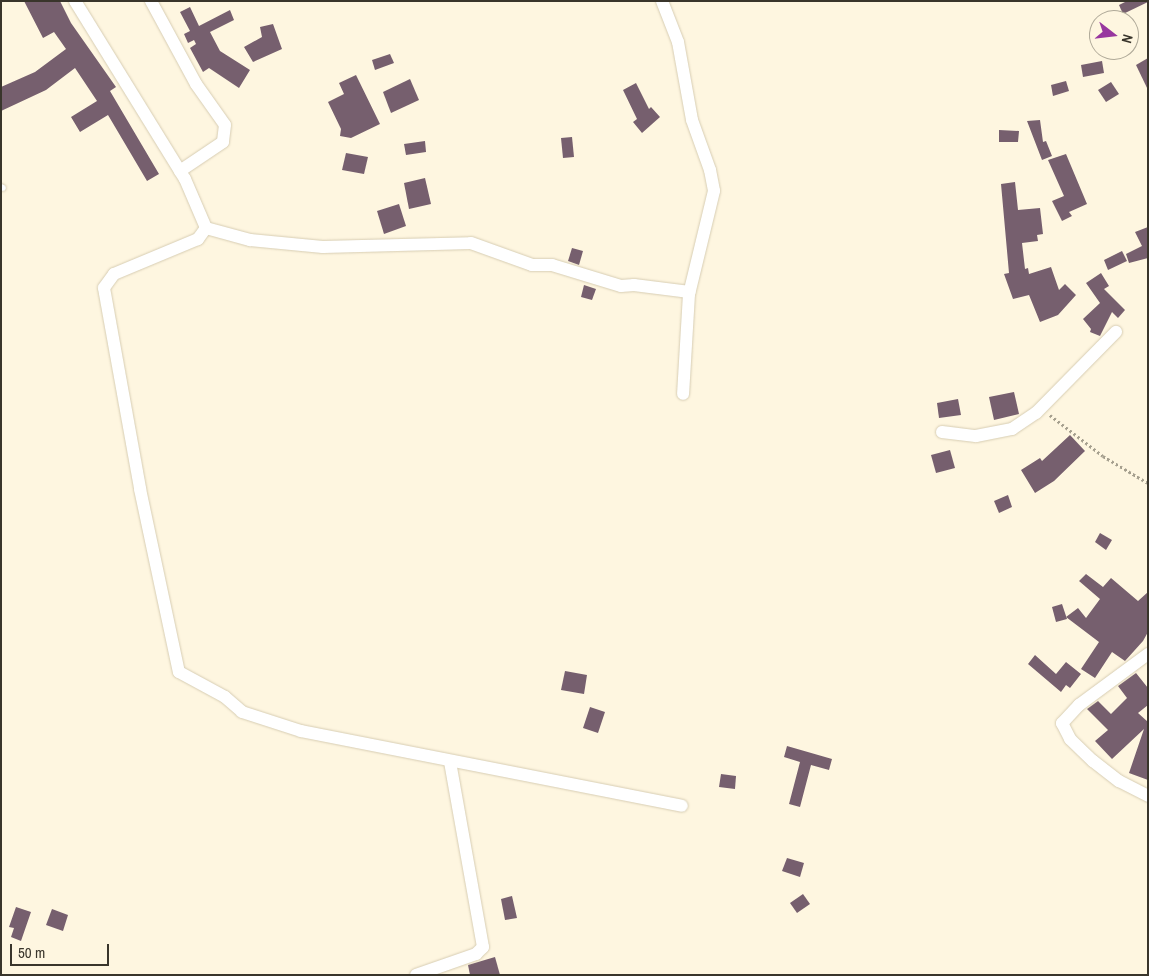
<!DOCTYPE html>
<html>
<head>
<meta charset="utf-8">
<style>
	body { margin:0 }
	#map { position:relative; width:1149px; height:976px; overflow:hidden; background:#fef6e0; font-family:"Archivo Narrow",sans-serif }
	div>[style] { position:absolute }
	.building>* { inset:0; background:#765f6e }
	.path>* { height:2.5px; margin-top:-1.25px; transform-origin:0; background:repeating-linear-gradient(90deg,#a59f8e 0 2.5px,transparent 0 5px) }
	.roads { filter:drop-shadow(0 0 1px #d7cdb3) drop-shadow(0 0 1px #d7cdb3) }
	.service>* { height:6px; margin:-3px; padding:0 3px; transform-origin:3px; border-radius:3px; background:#fff }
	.minor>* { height:12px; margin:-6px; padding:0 6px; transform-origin:6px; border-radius:6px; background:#fff }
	span { translate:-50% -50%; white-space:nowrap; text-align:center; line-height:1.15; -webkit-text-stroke:5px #fef6e0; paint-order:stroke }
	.frame { position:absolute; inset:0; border:2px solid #39352b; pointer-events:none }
	.north { position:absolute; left:1089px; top:10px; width:50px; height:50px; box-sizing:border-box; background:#fef6e0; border:1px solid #afa998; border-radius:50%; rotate:106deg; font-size:14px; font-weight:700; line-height:20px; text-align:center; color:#39352b }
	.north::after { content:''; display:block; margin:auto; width:18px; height:22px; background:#98379f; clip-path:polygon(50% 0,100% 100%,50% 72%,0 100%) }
	.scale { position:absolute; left:10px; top:944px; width:99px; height:22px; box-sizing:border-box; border:2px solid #39352b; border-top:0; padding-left:6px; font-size:15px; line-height:18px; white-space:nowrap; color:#39352b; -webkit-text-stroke:4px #fef6e0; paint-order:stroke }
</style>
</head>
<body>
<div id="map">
	<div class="building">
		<i style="clip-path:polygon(24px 1px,60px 1px,71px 23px,116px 87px,110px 91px,159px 174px,147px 181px,108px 115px,80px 132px,71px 117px,97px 101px,75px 68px,46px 90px,1px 111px,1px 87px,35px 72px,66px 49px,54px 32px,43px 38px)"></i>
		<i style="clip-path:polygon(1127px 1px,1148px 1px,1148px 2px,1123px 14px,1119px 5px)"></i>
		<i style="clip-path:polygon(190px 7px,199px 26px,230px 10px,234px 20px,210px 32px,220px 51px,250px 70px,239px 88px,209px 68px,203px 72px,190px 48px,196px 44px,194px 40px,188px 43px,184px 34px,190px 31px,180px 12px)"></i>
		<i style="clip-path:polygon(273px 24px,282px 49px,253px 62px,244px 47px,262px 37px,260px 27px)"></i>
		<i style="clip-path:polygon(390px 54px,394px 63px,375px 70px,372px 60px)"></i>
		<i style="clip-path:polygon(1148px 58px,1148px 90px,1136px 65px)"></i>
		<i style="clip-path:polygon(1102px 61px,1104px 73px,1083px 77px,1081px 65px)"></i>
		<i style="clip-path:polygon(356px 75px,380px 124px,351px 138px,340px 136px,341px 129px,328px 102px,344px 94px,339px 83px)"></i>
		<i style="clip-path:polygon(410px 79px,419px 100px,391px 113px,383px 92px)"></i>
		<i style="clip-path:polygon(1066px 81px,1069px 91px,1053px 96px,1051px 85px)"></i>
		<i style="clip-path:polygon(1111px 82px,1119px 94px,1106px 102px,1098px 90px)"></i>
		<i style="clip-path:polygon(636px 83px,649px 109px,651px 107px,660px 117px,642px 133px,633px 122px,637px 119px,623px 90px)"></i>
		<i style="clip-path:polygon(1040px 120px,1043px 142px,1046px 141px,1052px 156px,1042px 160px,1027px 121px)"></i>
		<i style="clip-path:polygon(999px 130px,1019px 131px,1018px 142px,999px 142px)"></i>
		<i style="clip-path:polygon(572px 137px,574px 157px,563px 158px,561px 138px)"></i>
		<i style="clip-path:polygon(425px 141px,426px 152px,406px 155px,404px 144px)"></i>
		<i style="clip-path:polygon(346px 153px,368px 157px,364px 174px,342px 170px)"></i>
		<i style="clip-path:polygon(1066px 154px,1087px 204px,1069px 212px,1072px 216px,1062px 221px,1052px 201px,1064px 196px,1048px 160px)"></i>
		<i style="clip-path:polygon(425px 178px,431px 204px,409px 209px,404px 183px)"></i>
		<i style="clip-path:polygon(1015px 182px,1018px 210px,1040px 208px,1043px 234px,1037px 235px,1038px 241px,1022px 243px,1025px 269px,1028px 268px,1029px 274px,1051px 267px,1059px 290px,1065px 284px,1076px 295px,1058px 315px,1040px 322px,1029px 295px,1013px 299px,1004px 274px,1009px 273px,1001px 184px)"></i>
		<i style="clip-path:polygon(399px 204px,406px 226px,384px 234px,377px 211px)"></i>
		<i style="clip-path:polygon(1148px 227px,1148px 258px,1129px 263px,1126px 254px,1142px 246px,1135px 232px)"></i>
		<i style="clip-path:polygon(572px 248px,583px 251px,579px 265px,568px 261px)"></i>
		<i style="clip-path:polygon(1122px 251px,1127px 261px,1108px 270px,1104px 260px)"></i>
		<i style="clip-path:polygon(1101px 273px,1109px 286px,1104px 289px,1125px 310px,1118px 318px,1112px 312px,1100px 336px,1090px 332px,1091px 329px,1083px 319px,1100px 303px,1086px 283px)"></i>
		<i style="clip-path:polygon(584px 285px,596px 289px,592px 300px,581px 297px)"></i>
		<i style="clip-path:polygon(1014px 392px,1019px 414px,994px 420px,989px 397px)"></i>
		<i style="clip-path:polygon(958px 399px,961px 415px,939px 418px,937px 403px)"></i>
		<i style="clip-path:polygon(1070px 435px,1085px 451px,1054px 481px,1035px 493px,1021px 470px,1040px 458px,1042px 461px)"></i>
		<i style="clip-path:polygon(950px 450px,955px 468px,936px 473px,931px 455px)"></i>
		<i style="clip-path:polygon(1008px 495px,1012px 507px,999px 513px,994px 501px)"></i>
		<i style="clip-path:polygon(1100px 533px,1112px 540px,1106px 550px,1095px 542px)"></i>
		<i style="clip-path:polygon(1086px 574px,1103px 587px,1111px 578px,1138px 601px,1148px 592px,1148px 632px,1143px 641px,1125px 661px,1112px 652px,1095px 678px,1081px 669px,1099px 642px,1066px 617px,1078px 608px,1086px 618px,1100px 599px,1079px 581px)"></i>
		<i style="clip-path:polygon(1062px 604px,1067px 619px,1056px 622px,1052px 607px)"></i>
		<i style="clip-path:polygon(1035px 655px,1056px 674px,1066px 662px,1081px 674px,1070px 688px,1066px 685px,1061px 692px,1028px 664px)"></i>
		<i style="clip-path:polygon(565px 671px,587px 675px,584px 694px,561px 690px)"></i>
		<i style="clip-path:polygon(1136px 673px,1148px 688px,1148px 705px,1138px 713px,1148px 722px,1148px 780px,1129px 773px,1144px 729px,1112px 759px,1095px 741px,1108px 730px,1087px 709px,1098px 701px,1111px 714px,1127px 698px,1118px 686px)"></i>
		<i style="clip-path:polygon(590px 707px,605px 712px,598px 733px,583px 728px)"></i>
		<i style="clip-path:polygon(787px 746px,832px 759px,829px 770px,811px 765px,800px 807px,789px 804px,800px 762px,784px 757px)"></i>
		<i style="clip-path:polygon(721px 774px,736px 776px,735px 789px,719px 787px)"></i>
		<i style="clip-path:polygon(787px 858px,804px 863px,800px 877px,782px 871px)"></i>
		<i style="clip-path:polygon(803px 894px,810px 904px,797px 913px,790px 903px)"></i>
		<i style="clip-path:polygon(512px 896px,517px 918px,505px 920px,501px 899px)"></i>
		<i style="clip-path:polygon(16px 907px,31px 912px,21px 941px,11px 937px,14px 928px,9px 927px)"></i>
		<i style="clip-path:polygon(52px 909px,68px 915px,63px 931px,46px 925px)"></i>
		<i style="clip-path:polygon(495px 957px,500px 975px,470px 975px,468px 965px)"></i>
	</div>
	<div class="path">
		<i style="left:1050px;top:415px;width:67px;rotate:37.7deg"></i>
		<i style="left:1103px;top:456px;width:52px;rotate:31deg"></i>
	</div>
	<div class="roads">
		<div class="service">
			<i style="left:1px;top:187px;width:2px;rotate:27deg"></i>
		</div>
		<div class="minor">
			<i style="left:75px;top:1px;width:209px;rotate:58.3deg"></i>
			<i style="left:185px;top:179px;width:53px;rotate:66.8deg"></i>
			<i style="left:206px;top:228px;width:14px;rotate:126deg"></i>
			<i style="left:198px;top:239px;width:91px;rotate:157.4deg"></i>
			<i style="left:114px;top:274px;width:17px;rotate:126deg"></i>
			<i style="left:104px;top:288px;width:204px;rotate:79.8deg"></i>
			<i style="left:140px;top:489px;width:187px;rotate:78deg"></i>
			<i style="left:179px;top:672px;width:52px;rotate:28.5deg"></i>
			<i style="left:225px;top:697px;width:23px;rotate:41deg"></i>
			<i style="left:242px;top:712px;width:62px;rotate:17.9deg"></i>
			<i style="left:301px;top:731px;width:388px;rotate:11.1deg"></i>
			<i style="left:151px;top:1px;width:94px;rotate:61.5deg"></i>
			<i style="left:196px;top:84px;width:50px;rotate:54.7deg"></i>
			<i style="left:225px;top:125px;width:17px;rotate:97deg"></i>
			<i style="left:223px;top:142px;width:52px;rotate:146deg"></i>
			<i style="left:662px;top:1px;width:44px;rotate:68.7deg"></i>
			<i style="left:678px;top:42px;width:79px;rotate:79.8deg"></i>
			<i style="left:692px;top:120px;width:53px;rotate:70.2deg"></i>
			<i style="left:710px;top:170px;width:21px;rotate:79deg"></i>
			<i style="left:714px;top:191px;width:106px;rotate:103.6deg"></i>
			<i style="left:689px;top:294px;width:100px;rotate:93.4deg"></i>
			<i style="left:206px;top:228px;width:46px;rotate:15.3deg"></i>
			<i style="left:250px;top:240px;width:73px;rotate:5.5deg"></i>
			<i style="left:323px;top:247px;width:148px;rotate:-1.5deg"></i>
			<i style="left:471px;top:243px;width:65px;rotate:19.8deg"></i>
			<i style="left:532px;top:265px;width:20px"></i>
			<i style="left:552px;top:265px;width:72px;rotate:16.9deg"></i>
			<i style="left:621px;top:286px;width:13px;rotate:-4deg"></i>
			<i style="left:634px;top:285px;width:56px;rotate:7.1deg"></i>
			<i style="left:942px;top:432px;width:34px;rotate:7deg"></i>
			<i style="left:976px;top:436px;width:37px;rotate:-11deg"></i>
			<i style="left:1012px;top:429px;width:29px;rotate:-34deg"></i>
			<i style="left:1036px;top:413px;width:114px;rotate:-45.4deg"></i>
			<i style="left:1148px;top:654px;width:86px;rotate:143.5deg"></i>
			<i style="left:1079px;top:705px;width:25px;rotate:133deg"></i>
			<i style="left:1062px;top:723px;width:18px;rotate:63deg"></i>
			<i style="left:1070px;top:739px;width:32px;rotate:44deg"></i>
			<i style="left:1093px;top:761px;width:33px;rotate:38deg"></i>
			<i style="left:1119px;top:781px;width:33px;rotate:27deg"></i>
			<i style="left:416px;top:975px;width:64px;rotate:-19.3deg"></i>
			<i style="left:476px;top:954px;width:10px;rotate:-45deg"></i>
			<i style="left:483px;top:947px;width:189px;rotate:-100.1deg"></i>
		</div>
	</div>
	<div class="frame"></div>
	<div class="north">N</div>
	<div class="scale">50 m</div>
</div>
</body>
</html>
